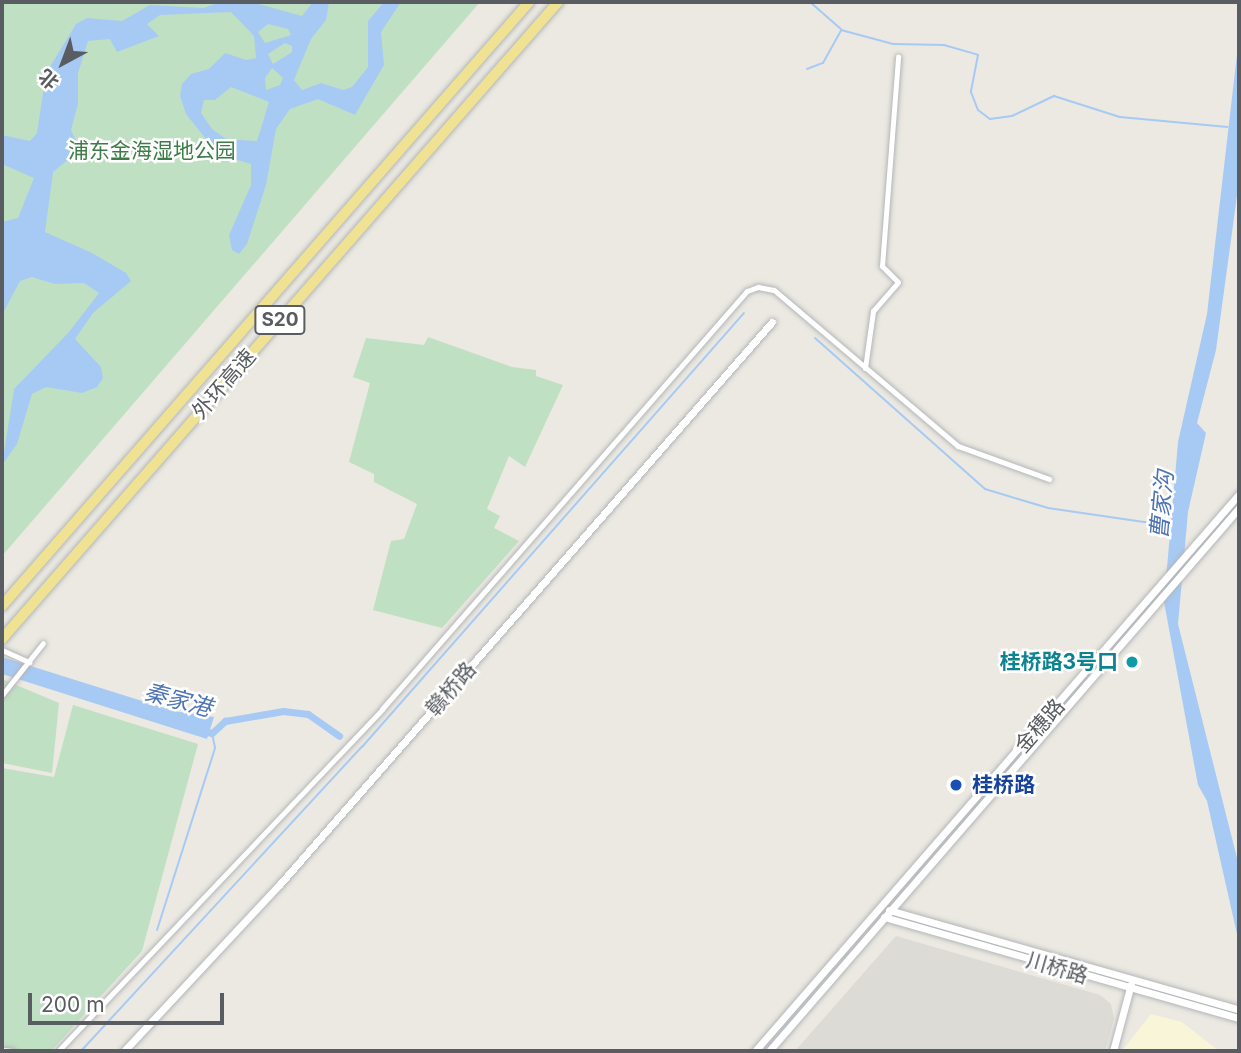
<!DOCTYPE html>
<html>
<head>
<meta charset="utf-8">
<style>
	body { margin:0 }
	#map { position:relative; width:1241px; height:1053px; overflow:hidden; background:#ebe9e1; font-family:Inter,"Noto Sans SC",sans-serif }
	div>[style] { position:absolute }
	.commercial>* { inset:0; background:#f9f5d8 }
	.industrial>* { inset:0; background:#dcdbd5 }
	.green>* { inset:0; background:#c0e0c3 }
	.water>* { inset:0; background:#a7caf4 }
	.stream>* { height:2px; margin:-1px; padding:0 1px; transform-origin:1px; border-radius:1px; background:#a7caf4 }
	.canal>* { height:7px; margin:-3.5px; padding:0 3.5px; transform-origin:3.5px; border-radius:3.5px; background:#a7caf4 }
	.roads { filter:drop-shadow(0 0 2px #b3b6ba) drop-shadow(0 0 2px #b3b6ba) }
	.minor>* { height:5px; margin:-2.5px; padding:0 2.5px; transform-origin:2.5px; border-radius:2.5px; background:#fff }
	.tertiary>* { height:7px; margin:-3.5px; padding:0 3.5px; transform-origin:3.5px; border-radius:3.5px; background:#fff }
	.motorway>* { height:10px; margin:-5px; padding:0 5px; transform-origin:5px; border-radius:5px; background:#f0e293 }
	.dots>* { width:19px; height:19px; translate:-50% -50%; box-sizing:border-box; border:4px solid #fff; border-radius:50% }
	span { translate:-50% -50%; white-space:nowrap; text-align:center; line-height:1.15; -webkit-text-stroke:5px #fff; paint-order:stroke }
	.shield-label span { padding:2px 5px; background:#fff; border:2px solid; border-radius:5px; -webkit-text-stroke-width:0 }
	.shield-label { font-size:19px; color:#595c60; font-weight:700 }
	.park-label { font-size:21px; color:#3d7c47 }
	.street-label { font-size:21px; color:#595c60 }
	.culture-label { font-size:21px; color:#0d838f; font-weight:700 }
	.right { translate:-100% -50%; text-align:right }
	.transit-label { font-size:21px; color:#164399; font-weight:700 }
	.left { translate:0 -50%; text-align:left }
	.water-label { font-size:23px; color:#4e74b4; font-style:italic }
	.frame { position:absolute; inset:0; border:4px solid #595c60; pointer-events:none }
	.north { position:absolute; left:28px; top:28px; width:70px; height:70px; -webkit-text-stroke:5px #fff; paint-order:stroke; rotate:221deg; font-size:19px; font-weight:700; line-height:28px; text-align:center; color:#595c60 }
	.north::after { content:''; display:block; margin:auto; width:24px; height:32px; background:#595c60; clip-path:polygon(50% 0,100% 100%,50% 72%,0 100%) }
	.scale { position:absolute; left:28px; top:993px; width:196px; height:32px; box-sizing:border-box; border:4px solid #595c60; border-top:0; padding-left:9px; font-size:21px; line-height:24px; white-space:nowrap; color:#595c60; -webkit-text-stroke:5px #fff; paint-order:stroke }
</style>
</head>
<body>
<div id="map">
	<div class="commercial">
		<i style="clip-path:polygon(1151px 1014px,1182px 1022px,1219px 1051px,1122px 1051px)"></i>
	</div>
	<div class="industrial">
		<i style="clip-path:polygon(896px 936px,1100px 995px,1111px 1004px,1114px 1019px,1105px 1051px,795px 1051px)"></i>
	</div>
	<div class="green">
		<i style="clip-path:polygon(2px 2px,480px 2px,2px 556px)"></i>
		<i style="clip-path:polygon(428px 337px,512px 367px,536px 370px,536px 376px,563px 385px,525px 467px,509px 456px,487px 509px,500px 516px,494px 528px,519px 541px,442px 628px,373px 610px,391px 541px,404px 539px,417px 504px,374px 482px,374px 474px,349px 462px,370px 383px,353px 377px,366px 338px,424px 345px)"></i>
		<i style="clip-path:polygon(2px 679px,59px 703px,52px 773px,2px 763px)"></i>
		<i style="clip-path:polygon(73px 705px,198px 744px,142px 951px,51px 1051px,2px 1051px,2px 768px,54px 777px)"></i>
	</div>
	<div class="water">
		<i style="clip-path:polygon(evenodd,220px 2px,251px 2px,302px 16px,313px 2px,329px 2px,326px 20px,311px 39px,294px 80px,302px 90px,321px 83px,343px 90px,352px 87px,368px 67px,368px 21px,384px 2px,401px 2px,381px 32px,384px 65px,355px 115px,318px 99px,290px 109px,276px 129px,266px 185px,247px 244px,239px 254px,232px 250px,229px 235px,251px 185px,251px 164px,218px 154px,186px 114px,180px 96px,182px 84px,191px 74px,209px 69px,225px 53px,246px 60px,256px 58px,254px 36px,231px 12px,160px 15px,147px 24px,159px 36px,117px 52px,110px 39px,88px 41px,78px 73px,78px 104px,71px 130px,75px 139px,92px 151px,84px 158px,70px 158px,53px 172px,45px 232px,92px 253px,126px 273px,131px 281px,93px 313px,75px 339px,101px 367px,103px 378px,97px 387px,82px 393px,46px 387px,32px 394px,17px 444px,2px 465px,14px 389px,69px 332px,99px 293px,84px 283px,55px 284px,32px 277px,20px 281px,2px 315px,2px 222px,18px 218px,34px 178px,2px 164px,2px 135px,30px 141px,37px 133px,46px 73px,76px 24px,87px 18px,122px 21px,150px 5px,204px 8px,220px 2px,268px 24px,288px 29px,291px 35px,265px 43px,258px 32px,268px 24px,220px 2px,285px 43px,292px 46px,292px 52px,273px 64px,268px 54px,285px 43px,220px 2px,272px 68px,283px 78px,280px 85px,266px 90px,265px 78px,272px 68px,220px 2px,231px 87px,269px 102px,257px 141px,226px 139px,212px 129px,201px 113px,204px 100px,215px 100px,231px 87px)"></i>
		<i style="clip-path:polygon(1239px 37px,1239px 181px,1216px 350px,1197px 423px,1206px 433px,1188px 512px,1178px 624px,1239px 866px,1239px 943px,1207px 801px,1198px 785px,1164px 602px,1178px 442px,1207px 314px)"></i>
		<i style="clip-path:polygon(2px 657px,174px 711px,214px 717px,207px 739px,2px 674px)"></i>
	</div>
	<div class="stream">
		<i style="left:810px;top:2px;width:41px;rotate:41.1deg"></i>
		<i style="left:807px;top:69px;width:17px;rotate:-21deg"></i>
		<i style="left:823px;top:63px;width:38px;rotate:-61deg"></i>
		<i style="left:841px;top:30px;width:54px;rotate:15.1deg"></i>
		<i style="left:893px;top:44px;width:51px;rotate:1.1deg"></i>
		<i style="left:944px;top:45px;width:35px;rotate:16deg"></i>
		<i style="left:978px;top:55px;width:38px;rotate:101deg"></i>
		<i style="left:971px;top:92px;width:19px;rotate:69deg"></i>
		<i style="left:978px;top:110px;width:15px;rotate:37deg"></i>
		<i style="left:990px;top:119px;width:22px;rotate:-8deg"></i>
		<i style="left:1012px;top:116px;width:47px;rotate:-25.5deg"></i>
		<i style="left:1054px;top:96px;width:69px;rotate:17.7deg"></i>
		<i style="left:1120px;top:117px;width:108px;rotate:5.3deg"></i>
		<i style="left:815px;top:338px;width:227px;rotate:41.6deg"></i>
		<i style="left:985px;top:489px;width:66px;rotate:16.8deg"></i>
		<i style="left:1048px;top:508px;width:97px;rotate:8.3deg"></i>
		<i style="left:1144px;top:522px;width:29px;rotate:-2deg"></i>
		<i style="left:157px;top:930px;width:191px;rotate:-72.3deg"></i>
		<i style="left:215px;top:748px;width:15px;rotate:-101deg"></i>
		<i style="left:81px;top:1051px;width:414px;rotate:-47.3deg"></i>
		<i style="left:362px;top:747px;width:578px;rotate:-48.65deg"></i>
	</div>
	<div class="canal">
		<i style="left:203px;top:731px;width:9px;rotate:13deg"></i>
		<i style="left:212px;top:733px;width:18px;rotate:-43deg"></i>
		<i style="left:225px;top:721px;width:59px;rotate:-9.8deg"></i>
		<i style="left:283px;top:711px;width:25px;rotate:7deg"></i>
		<i style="left:308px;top:714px;width:38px;rotate:35deg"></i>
	</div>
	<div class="roads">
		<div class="minor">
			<i style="left:865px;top:368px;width:58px;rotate:-82deg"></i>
			<i style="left:873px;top:311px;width:38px;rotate:-49deg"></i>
			<i style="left:898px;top:282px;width:23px;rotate:-135deg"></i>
			<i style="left:882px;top:266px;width:210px;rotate:-85.6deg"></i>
			<i style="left:2px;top:650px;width:30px;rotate:24deg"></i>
			<i style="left:2px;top:695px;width:66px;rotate:-51.7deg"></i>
			<i style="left:2px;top:1050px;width:11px;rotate:5deg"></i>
			<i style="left:58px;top:1051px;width:471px;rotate:-46.5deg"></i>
			<i style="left:382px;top:709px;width:555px;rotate:-48.87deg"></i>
			<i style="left:747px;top:291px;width:12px;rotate:-20deg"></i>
			<i style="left:758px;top:287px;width:16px;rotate:11deg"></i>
			<i style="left:774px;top:290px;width:241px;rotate:40.3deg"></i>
			<i style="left:958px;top:446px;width:97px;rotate:19.9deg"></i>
		</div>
		<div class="tertiary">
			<i style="left:889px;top:910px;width:364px;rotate:15.9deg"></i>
			<i style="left:884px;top:917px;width:369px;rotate:15.9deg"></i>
			<i style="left:124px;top:1051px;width:229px;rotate:-47deg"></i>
			<i style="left:280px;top:884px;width:747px;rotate:-48.8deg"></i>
			<i style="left:755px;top:1051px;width:738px;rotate:-49.01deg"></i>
			<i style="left:769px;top:1051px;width:718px;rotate:-49.12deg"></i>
			<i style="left:1113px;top:1051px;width:69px;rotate:-75deg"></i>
		</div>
		<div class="motorway">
			<i style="left:2px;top:606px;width:802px;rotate:-48.89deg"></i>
			<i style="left:2px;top:639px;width:846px;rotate:-48.88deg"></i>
		</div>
	</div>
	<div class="dots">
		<i style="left:1132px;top:662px;background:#0f9aa8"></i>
		<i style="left:956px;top:785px;background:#1a4fb4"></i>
	</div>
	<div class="shield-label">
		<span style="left:280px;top:320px">S20</span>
	</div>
	<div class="park-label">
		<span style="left:152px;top:151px">浦东金海湿地公园</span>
	</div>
	<div class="street-label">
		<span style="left:224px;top:384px;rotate:-49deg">外环高速</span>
		<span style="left:451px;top:689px;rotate:-49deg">赣桥路</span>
		<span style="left:1040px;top:726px;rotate:-49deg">金穗路</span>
		<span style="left:1057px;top:968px;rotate:16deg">川桥路</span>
	</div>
	<div class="culture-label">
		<span class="right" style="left:1118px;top:662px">桂桥路3号口</span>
	</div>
	<div class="transit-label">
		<span class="left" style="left:972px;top:785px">桂桥路</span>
	</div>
	<div class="water-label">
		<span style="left:1162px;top:505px;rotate:-85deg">曹家沟</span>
		<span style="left:178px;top:700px;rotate:15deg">秦家港</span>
	</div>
	<div class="frame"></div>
	<div class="north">北</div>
	<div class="scale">200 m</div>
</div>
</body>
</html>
